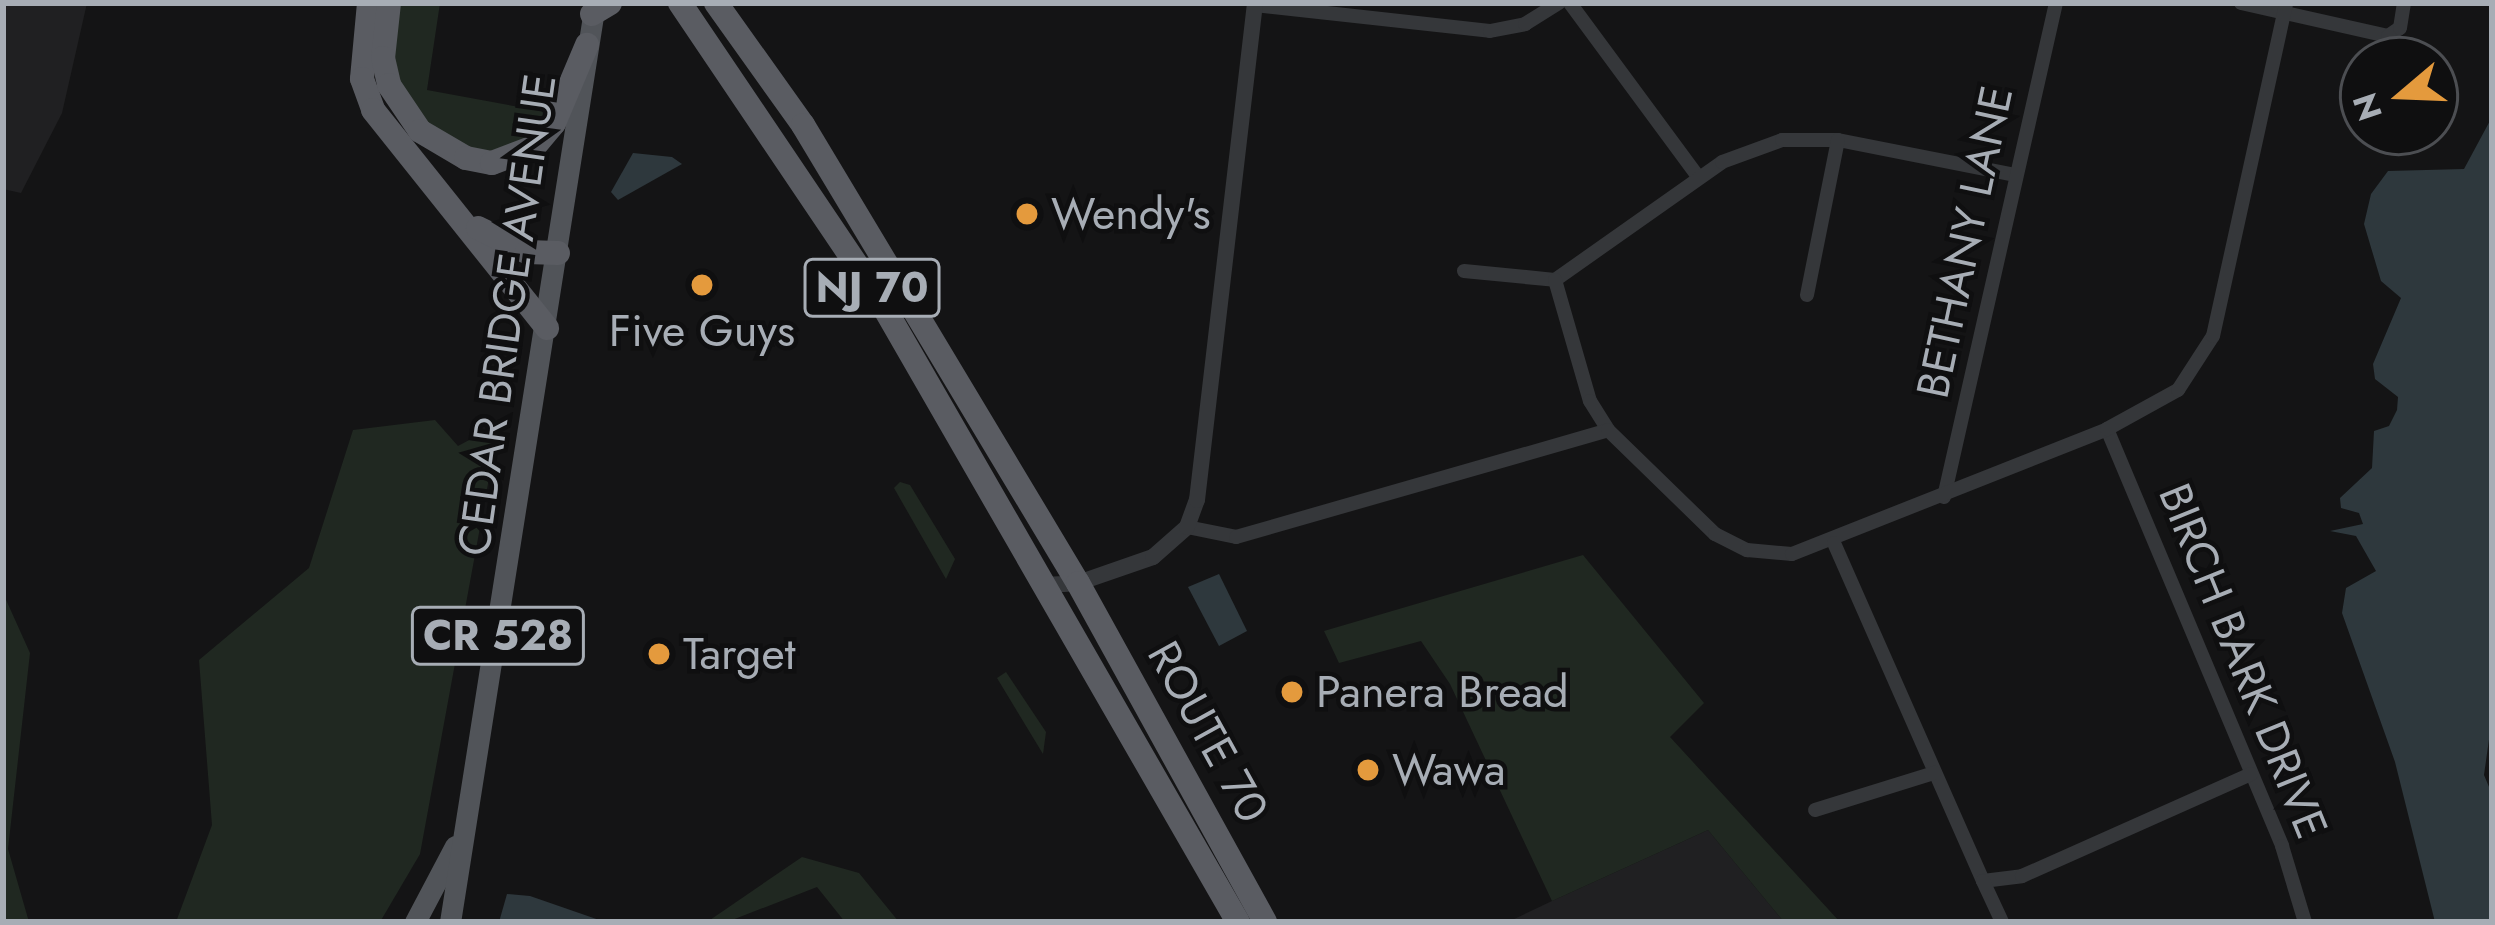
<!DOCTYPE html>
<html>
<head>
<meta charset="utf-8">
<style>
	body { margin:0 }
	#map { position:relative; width:2495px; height:925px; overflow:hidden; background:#141415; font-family:Jost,sans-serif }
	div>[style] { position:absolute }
	.built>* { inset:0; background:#202022 }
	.green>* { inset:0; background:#202821 }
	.water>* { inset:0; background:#2e383d }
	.minor>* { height:14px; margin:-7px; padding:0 7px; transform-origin:7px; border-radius:7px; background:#35373a }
	.tertiary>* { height:16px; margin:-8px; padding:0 8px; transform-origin:8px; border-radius:8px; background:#35373a }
	.primary>* { height:21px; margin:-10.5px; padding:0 10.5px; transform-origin:10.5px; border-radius:10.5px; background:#515459 }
	.trunk>* { height:24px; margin:-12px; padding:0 12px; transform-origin:12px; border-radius:12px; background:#5a5c62 }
	.dots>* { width:33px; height:33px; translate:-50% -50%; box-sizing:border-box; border:6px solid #0f0f10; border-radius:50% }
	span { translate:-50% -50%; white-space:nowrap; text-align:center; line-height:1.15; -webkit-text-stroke:9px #0f0f10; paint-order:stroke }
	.shield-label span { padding:3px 9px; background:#0f0f10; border:3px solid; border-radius:9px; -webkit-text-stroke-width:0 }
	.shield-label { font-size:42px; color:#a7adb5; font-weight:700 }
	.poi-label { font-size:45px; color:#a7adb5 }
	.left { translate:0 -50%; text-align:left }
	.street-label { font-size:45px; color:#a7adb5 }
	.frame { position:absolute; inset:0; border:6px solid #a7adb5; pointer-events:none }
	.north { position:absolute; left:2339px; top:36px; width:120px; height:120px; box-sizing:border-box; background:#0f0f10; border:3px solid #4c4e52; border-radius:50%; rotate:251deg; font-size:33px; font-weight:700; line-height:48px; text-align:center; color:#a7adb5 }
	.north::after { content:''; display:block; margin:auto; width:42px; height:54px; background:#e49a3d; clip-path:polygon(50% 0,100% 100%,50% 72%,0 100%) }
</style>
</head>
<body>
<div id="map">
	<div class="built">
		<i style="clip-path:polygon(3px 3px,87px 3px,62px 113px,21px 193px,3px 189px)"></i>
		<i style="clip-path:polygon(1708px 830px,1784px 922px,1508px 922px,1552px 901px)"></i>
	</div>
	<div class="green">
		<i style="clip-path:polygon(397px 3px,440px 3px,427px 90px,546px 112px,518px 148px,479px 153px,436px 132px,408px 101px,393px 62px)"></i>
		<i style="clip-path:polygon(435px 420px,458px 446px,499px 424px,420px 854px,380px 922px,176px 922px,212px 825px,199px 660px,309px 568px,353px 430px)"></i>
		<i style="clip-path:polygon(900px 482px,910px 485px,955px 559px,946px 579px,894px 488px)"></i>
		<i style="clip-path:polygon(1583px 555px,1704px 703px,1670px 737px,1840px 922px,1784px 922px,1708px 830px,1552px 901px,1450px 684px,1421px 641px,1339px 663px,1324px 631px)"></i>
		<i style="clip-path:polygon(3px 593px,30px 653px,8px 849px,29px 922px,3px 922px)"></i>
		<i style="clip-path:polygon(1006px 672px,1046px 732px,1043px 754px,997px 678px)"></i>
		<i style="clip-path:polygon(802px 857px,859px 873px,899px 922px,845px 922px,817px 887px,727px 922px,707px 922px)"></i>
	</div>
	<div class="water">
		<i style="clip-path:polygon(2492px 117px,2492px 718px,2484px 775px,2492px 794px,2492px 922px,2435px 922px,2395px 762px,2342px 613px,2346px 588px,2376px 571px,2356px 536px,2330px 531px,2363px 524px,2359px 513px,2341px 508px,2340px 498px,2372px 468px,2374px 431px,2389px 426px,2397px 410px,2398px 397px,2375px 379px,2373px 364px,2401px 298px,2381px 281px,2364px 224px,2371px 194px,2388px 171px,2464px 169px)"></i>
		<i style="clip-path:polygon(633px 153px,672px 157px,682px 164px,618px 200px,611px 192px)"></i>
		<i style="clip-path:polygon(1219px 574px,1247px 631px,1219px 646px,1188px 587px)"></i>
		<i style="clip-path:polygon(507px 894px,530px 896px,605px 922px,499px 922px)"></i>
	</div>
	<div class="minor">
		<i style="left:1570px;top:3px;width:217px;rotate:53.6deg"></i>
		<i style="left:2241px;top:3px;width:151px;rotate:12.7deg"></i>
		<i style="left:2388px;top:36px;width:14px;rotate:-34deg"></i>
		<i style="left:2400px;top:28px;width:25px;rotate:-81deg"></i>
		<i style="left:1255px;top:5px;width:236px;rotate:6.3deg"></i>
		<i style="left:1490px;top:31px;width:36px;rotate:-11deg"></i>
		<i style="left:1525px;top:24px;width:40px;rotate:-32deg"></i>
		<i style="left:1464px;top:271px;width:91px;rotate:5.6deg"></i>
		<i style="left:1555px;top:280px;width:204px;rotate:-35.2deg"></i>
		<i style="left:1722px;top:162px;width:64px;rotate:-20.1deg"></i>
		<i style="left:1782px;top:140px;width:56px"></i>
		<i style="left:1838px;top:140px;width:180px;rotate:11.2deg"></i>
		<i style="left:1555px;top:280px;width:126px;rotate:73.9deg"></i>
		<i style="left:1590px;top:401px;width:34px;rotate:58deg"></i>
		<i style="left:1807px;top:295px;width:158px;rotate:-78.7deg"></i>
		<i style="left:2107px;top:429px;width:452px;rotate:67.2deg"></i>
		<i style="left:2282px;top:846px;width:79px;rotate:73.2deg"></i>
		<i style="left:1944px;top:497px;width:507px;rotate:-77.23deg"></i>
		<i style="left:1187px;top:527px;width:50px;rotate:11.5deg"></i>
		<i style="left:1236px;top:537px;width:387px;rotate:-16deg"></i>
		<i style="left:1608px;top:430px;width:149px;rotate:44.2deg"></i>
		<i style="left:1715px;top:534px;width:36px;rotate:27deg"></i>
		<i style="left:1747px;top:550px;width:45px;rotate:5.1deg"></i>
		<i style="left:1792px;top:554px;width:339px;rotate:-21.6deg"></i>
		<i style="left:2107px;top:429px;width:81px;rotate:-28.8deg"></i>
		<i style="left:2178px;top:390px;width:64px;rotate:-57.1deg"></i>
		<i style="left:2213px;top:336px;width:341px;rotate:-77.6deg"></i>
		<i style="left:1834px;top:543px;width:369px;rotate:66.2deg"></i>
		<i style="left:1983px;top:881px;width:39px;rotate:-7deg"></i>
		<i style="left:2022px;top:876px;width:251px;rotate:-24deg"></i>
		<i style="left:1815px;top:810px;width:125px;rotate:-17.3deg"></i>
		<i style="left:1983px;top:881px;width:45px;rotate:65.1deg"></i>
	</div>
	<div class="tertiary">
		<i style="left:1044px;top:585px;width:34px;rotate:-3deg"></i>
		<i style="left:1078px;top:583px;width:79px;rotate:-19.1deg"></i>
		<i style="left:1153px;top:557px;width:45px;rotate:-41.4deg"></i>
		<i style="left:1187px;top:527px;width:29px;rotate:-70deg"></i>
		<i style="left:1197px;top:500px;width:500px;rotate:-83.34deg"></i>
	</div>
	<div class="primary">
		<i style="left:415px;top:922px;width:86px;rotate:-62.2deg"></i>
		<i style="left:450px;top:922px;width:930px;rotate:-81.03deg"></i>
	</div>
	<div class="trunk">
		<i style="left:369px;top:3px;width:76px;rotate:95.3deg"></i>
		<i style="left:362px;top:79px;width:33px;rotate:70deg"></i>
		<i style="left:373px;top:110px;width:279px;rotate:51.4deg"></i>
		<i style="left:389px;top:3px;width:55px;rotate:96.2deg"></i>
		<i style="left:383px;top:58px;width:28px;rotate:77deg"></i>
		<i style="left:389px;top:85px;width:55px;rotate:56deg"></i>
		<i style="left:420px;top:131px;width:53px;rotate:30.4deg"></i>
		<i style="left:466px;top:158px;width:26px;rotate:11deg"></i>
		<i style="left:492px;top:163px;width:45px;rotate:-20.9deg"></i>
		<i style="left:534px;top:147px;width:31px;rotate:-50deg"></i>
		<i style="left:554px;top:123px;width:85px;rotate:-67.1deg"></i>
		<i style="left:680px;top:3px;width:354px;rotate:56deg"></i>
		<i style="left:878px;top:297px;width:721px;rotate:60.06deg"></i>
		<i style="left:716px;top:3px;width:150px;rotate:54.5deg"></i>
		<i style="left:803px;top:125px;width:534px;rotate:59.02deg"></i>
		<i style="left:1078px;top:583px;width:387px;rotate:61.1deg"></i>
		<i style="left:592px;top:14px;width:21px;rotate:-31deg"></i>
		<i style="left:478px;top:228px;width:55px;rotate:26.1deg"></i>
		<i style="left:527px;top:252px;width:31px;rotate:2deg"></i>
	</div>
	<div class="dots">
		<i style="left:1027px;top:214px;background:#e49a3d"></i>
		<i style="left:702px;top:285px;background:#e49a3d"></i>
		<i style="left:659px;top:654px;background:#e49a3d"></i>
		<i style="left:1292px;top:692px;background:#e49a3d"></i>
		<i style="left:1368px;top:770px;background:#e49a3d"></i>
	</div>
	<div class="shield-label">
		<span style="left:872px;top:288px">NJ 70</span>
		<span style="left:498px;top:636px">CR 528</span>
	</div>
	<div class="poi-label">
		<span class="left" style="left:1051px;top:214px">Wendy's</span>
		<span style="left:702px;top:331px">Five Guys</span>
		<span class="left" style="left:683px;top:654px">Target</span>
		<span class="left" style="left:1316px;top:692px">Panera Bread</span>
		<span class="left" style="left:1392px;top:770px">Wawa</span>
	</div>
	<div class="street-label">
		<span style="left:1965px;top:242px;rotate:-78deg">BETHANY LANE</span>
		<span style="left:507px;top:315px;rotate:-82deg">CEDAR BRIDGE AVENUE</span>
		<span style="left:2243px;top:661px;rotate:68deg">BIRCH BARK DRIVE</span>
		<span style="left:1208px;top:732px;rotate:61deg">ROUTE 70</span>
	</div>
	<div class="frame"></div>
	<div class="north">N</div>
</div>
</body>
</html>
